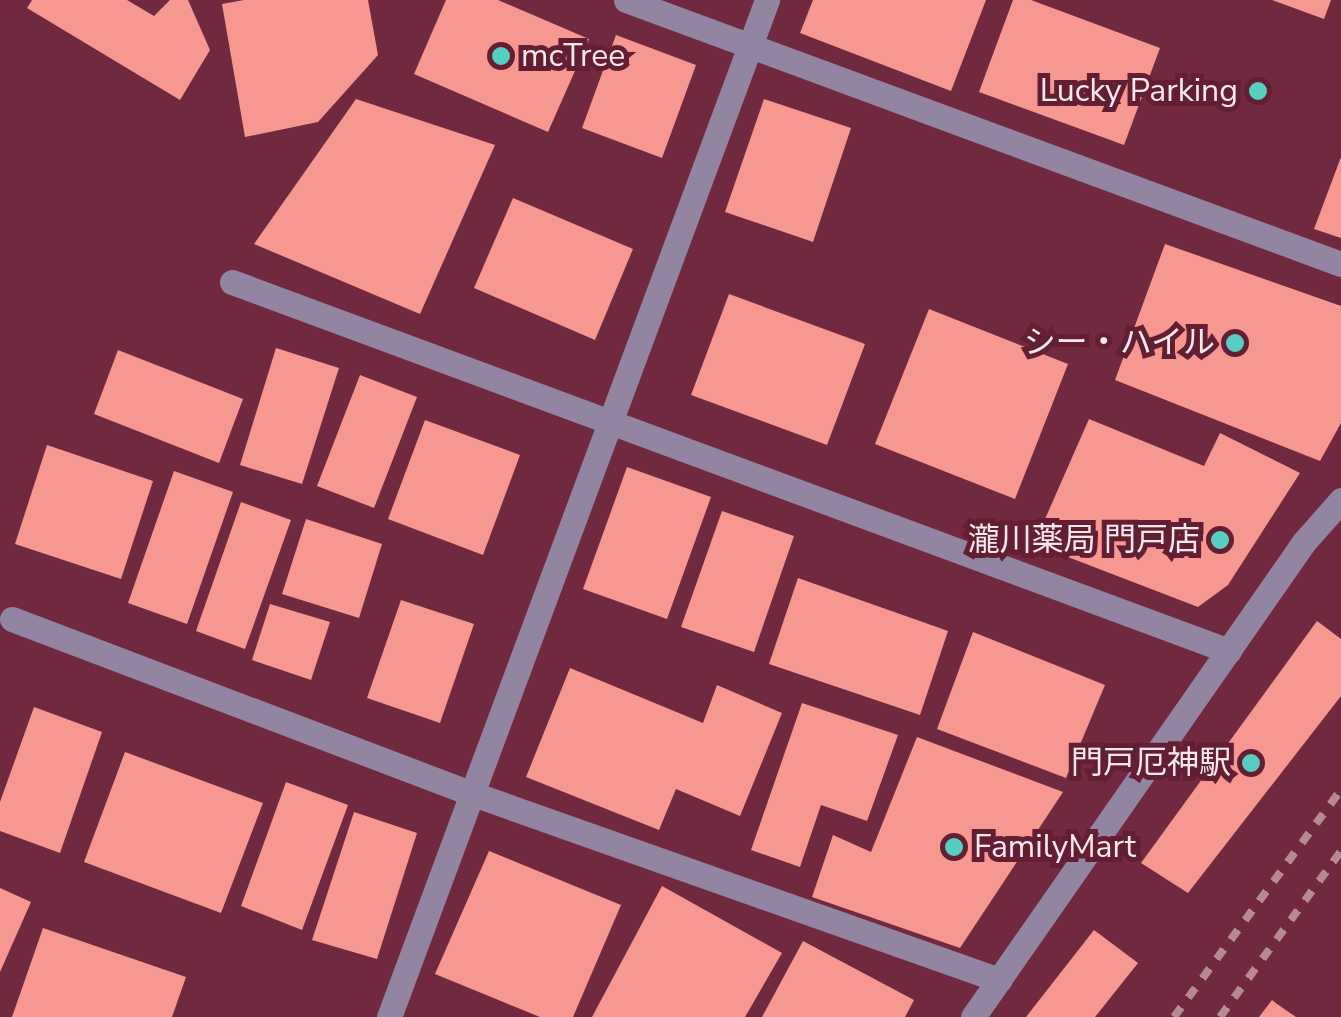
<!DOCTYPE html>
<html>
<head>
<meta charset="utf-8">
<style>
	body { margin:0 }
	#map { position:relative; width:1341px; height:1017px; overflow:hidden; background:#70293e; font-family:"Nunito Sans","Noto Sans JP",sans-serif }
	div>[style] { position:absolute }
	.building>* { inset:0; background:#f79890 }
	.minor>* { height:25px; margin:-12.5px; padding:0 12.5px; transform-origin:12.5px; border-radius:12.5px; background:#9285a2 }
	.rail>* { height:8px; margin-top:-4px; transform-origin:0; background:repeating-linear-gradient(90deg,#b68995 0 12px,transparent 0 24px) }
	.dots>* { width:28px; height:28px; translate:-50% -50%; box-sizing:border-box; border:5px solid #631e33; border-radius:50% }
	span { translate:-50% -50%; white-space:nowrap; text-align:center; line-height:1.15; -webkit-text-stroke:10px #631e33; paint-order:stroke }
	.poi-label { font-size:32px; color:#fbe9ec }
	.left { translate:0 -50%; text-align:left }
	.right { translate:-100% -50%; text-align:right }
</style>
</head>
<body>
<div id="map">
	<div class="building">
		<i style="clip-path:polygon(32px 0,127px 0,154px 16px,170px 0,188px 0,210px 50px,180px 100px,27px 8px)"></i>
		<i style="clip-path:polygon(244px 0,368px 0,378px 55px,318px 122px,245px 137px,222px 4px)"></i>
		<i style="clip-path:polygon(446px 0,498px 0,589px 39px,548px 132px,414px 74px)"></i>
		<i style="clip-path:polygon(813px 0,986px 0,951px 91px,800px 33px)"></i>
		<i style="clip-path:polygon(1013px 0,1031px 0,1160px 48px,1124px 145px,979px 92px)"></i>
		<i style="clip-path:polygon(1272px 0,1331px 0,1324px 19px)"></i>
		<i style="clip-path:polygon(616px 35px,696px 65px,662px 158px,582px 128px)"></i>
		<i style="clip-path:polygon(356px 99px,495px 145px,420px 314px,254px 244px)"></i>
		<i style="clip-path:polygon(764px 99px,851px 128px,813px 242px,725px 212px)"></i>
		<i style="clip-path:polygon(1341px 157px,1341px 238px,1314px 229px)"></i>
		<i style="clip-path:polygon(513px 198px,633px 249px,595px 340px,474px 288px)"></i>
		<i style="clip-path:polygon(1165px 244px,1341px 306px,1341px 423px,1320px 461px,1115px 380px)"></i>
		<i style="clip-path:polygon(729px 294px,865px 344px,827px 445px,691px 395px)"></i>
		<i style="clip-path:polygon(929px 309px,1068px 364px,1015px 499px,875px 444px)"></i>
		<i style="clip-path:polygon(276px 348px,339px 368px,302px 484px,240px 465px)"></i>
		<i style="clip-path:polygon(118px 350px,243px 399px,219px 463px,94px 414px)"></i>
		<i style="clip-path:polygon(360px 375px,417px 397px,374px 508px,317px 486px)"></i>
		<i style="clip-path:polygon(1089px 419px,1204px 466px,1220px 433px,1300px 473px,1228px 585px,1198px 607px,1034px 544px)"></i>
		<i style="clip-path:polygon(425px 420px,520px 455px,483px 555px,388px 519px)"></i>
		<i style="clip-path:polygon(47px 445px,153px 481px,121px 579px,15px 544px)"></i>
		<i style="clip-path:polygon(627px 467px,711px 497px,667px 619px,583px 589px)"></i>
		<i style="clip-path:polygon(174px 471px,233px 492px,187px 624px,128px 603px)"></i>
		<i style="clip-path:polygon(241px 502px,291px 520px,245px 649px,196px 631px)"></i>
		<i style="clip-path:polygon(722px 511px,794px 536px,754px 652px,681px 627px)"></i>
		<i style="clip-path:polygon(306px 519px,382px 544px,359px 618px,282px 594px)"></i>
		<i style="clip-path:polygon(798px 578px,948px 631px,920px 715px,769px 664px)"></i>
		<i style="clip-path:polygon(401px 600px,474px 624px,440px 723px,367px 698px)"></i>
		<i style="clip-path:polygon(270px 604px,330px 622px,311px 680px,252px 660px)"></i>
		<i style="clip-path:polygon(1317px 621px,1341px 639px,1341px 696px,1188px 893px,1141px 863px)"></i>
		<i style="clip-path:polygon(973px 632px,1105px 685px,1066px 778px,937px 729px)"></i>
		<i style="clip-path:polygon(570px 668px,703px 723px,717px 685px,782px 713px,740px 816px,676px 789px,659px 830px,526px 777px)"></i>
		<i style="clip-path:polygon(802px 703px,898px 735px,867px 821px,821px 805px,800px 867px,751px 850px)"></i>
		<i style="clip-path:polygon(34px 707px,102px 732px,60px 853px,0 831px,0 802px)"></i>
		<i style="clip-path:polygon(917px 737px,1063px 792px,960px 948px,812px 897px,833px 835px,871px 852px)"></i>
		<i style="clip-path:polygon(125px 752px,263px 803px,221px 913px,84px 862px)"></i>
		<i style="clip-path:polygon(286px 782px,348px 805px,302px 930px,241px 906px)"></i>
		<i style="clip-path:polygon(354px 812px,417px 833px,377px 959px,312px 940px)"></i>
		<i style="clip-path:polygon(489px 851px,621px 905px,573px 1017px,540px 1017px,435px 974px)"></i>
		<i style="clip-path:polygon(662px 886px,782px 953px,745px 1017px,592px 1017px)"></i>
		<i style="clip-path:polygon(0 888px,31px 902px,0 972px)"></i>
		<i style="clip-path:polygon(43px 928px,186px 977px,172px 1017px,12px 1017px)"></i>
		<i style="clip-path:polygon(1094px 930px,1138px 963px,1095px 1017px,1026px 1017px)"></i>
		<i style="clip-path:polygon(803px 941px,914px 1000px,905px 1017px,762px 1017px)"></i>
		<i style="clip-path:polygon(1272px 1000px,1277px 1004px,1296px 1017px,1259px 1017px)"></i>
	</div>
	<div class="minor">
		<i style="left:626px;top:0;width:762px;rotate:20.27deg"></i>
		<i style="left:232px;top:282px;width:1063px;rotate:20.31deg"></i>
		<i style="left:12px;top:619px;width:496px;rotate:20.8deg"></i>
		<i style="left:476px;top:795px;width:555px;rotate:19.48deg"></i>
		<i style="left:389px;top:1017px;width:1085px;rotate:-69.61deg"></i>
		<i style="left:973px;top:1017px;width:579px;rotate:-55.13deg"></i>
		<i style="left:1304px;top:542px;width:56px;rotate:-48.6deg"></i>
	</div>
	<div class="rail">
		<i style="left:1174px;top:1017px;width:282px;rotate:-53.7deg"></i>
		<i style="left:1220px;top:1017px;width:205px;rotate:-53.9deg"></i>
	</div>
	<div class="dots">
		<i style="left:501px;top:56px;background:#58cec0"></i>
		<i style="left:1258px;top:91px;background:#58cec0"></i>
		<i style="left:1235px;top:343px;background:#58cec0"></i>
		<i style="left:1220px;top:540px;background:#58cec0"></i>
		<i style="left:1251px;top:763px;background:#58cec0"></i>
		<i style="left:954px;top:847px;background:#58cec0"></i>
	</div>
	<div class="poi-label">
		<span class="left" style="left:521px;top:56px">mcTree</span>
		<span class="right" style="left:1238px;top:91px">Lucky Parking</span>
		<span class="right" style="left:1215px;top:343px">シー・ハイル</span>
		<span class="right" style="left:1200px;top:540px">瀧川薬局 門戸店</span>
		<span class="right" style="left:1231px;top:763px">門戸厄神駅</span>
		<span class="left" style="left:974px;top:847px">FamilyMart</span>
	</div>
</div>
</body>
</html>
